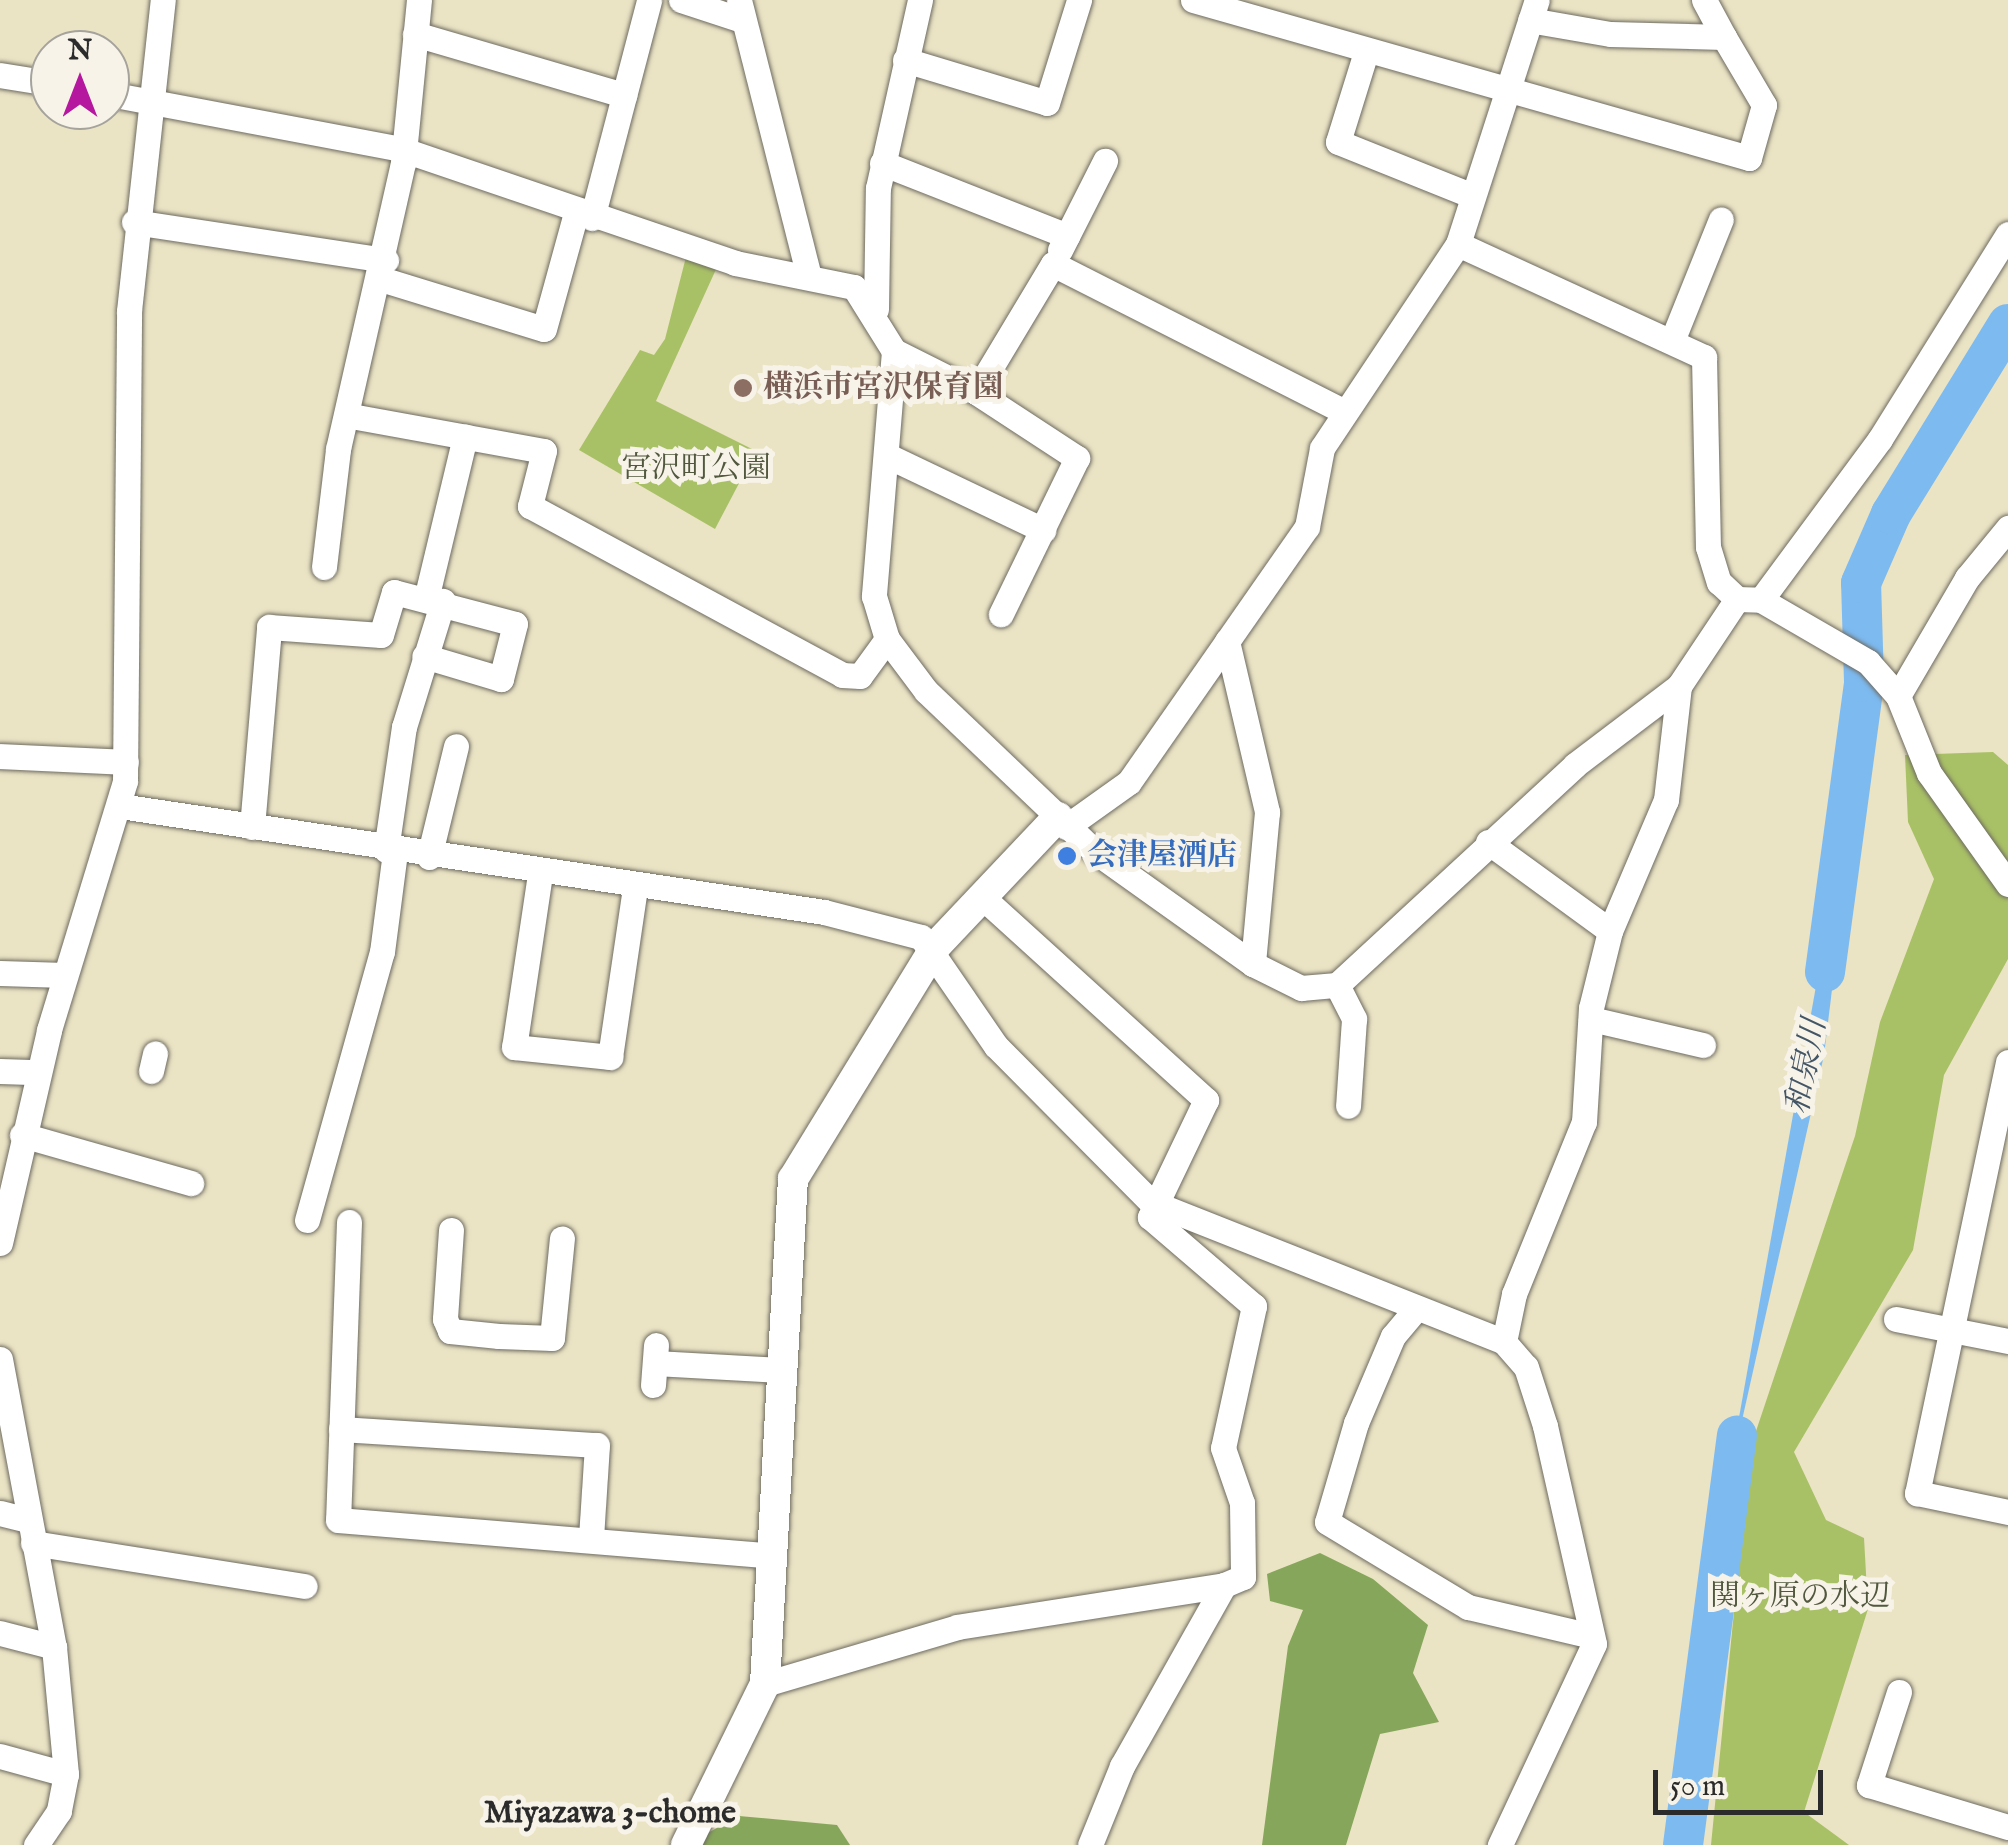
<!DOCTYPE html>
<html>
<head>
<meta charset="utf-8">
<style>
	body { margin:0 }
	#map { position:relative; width:2008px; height:1845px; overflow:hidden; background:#eae3c4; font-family:"IM FELL English","Noto Serif JP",serif }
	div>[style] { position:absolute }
	.green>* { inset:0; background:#a9c166 }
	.forest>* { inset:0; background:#86a75b }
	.water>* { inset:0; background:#7dbaf0 }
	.river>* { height:40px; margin:-20px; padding:0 20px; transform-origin:20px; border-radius:20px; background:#7dbaf0 }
	.roads { filter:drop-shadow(0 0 2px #6e6b61) drop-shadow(0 0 2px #6e6b61) }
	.minor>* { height:25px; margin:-12.5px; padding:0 12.5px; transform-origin:12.5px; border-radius:12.5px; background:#fff }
	.tertiary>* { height:30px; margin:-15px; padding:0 15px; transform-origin:15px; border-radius:15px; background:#fff }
	.dots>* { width:28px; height:28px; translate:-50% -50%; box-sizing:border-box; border:5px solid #f7f3e8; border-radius:50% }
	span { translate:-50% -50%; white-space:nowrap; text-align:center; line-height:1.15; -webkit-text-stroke:10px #f7f3e8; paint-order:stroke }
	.education-label { font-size:30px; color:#785e54; font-weight:700 }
	.left { translate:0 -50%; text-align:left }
	.park-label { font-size:30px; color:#51583d }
	.shop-label { font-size:30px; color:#366cbe; font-weight:700 }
	.water-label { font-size:32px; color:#445666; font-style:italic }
	.neighbourhood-label { font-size:32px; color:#2b2b2b; font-weight:700 }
	.north { position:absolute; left:30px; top:30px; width:100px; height:100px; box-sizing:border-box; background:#f7f3e8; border:2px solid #a5a39c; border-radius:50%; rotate:0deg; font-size:28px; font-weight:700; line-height:40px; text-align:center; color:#2b2b2b }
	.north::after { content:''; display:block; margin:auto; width:35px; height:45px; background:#b5179e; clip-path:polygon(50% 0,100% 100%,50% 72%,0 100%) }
	.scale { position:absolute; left:1653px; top:1770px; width:170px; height:45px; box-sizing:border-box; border:5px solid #2b2b2b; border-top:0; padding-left:12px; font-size:30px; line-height:35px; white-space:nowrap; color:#2b2b2b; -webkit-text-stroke:8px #f7f3e8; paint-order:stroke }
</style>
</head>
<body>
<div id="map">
	<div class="green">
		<i style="clip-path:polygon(686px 257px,718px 265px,656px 401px,756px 451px,715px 529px,579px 450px,640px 350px,654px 355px,665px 339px)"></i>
		<i style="clip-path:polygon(1993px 752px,2008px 765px,2008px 959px,1944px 1075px,1913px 1250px,1794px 1452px,1826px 1520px,1864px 1538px,1868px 1609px,1804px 1812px,1849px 1845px,1711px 1845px,1750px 1449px,1855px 1136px,1880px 1022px,1934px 879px,1908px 822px,1905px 755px)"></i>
	</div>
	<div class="forest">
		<i style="clip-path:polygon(1320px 1553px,1373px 1579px,1428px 1625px,1413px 1673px,1439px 1722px,1380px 1734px,1346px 1845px,1262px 1845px,1288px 1646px,1303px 1610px,1270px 1601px,1267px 1574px)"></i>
		<i style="clip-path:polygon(739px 1816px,837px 1825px,850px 1845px,703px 1845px,702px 1836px)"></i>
	</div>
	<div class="water">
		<i style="clip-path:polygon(1828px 919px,1836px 957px,1824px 1055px,1725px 1496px)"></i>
	</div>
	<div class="river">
		<i style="left:1825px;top:972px;width:293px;rotate:-82.3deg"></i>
		<i style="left:1864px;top:682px;width:99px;rotate:-91.7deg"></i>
		<i style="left:1861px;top:583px;width:75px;rotate:-66.5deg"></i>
		<i style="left:1891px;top:514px;width:223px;rotate:-58.4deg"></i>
		<i style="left:1683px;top:1845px;width:413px;rotate:-82.5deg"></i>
	</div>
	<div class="roads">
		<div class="minor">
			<i style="left:681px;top:0;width:64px;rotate:18.2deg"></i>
			<i style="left:739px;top:0;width:282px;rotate:75.8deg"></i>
			<i style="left:1193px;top:0;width:578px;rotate:15.86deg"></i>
			<i style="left:1749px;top:158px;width:55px;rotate:-74.2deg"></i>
			<i style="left:1764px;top:105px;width:79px;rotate:-120.5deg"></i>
			<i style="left:1724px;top:37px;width:114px;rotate:-178.5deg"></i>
			<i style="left:1610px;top:34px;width:81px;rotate:-170.1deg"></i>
			<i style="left:1704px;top:0;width:42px;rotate:61.6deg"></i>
			<i style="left:415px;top:34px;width:218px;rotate:16.3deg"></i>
			<i style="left:1366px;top:52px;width:94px;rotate:107.3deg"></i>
			<i style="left:1338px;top:142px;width:145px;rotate:21.8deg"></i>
			<i style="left:905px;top:60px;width:148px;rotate:16.8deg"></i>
			<i style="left:1047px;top:103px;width:108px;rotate:-72.7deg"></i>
			<i style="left:0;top:75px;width:51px;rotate:9.1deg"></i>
			<i style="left:110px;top:94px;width:296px;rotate:10.7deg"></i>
			<i style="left:401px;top:149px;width:353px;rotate:18.8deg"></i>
			<i style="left:735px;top:263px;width:121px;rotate:11.4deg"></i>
			<i style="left:854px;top:287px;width:75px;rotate:58deg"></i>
			<i style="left:894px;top:351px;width:246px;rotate:94.7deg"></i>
			<i style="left:874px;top:596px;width:45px;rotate:73.2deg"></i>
			<i style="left:887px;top:639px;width:65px;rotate:53.1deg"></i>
			<i style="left:926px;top:691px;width:231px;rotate:43.6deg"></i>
			<i style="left:1093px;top:850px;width:196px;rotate:35.5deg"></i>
			<i style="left:1253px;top:964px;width:54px;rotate:26.6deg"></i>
			<i style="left:1301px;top:988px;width:36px;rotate:-5deg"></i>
			<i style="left:1337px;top:985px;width:38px;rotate:63deg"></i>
			<i style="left:1354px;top:1019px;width:87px;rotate:93.9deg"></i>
			<i style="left:882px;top:163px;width:199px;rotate:21.5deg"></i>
			<i style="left:592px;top:218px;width:225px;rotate:-75.3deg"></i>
			<i style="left:134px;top:222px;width:255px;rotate:8.6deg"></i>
			<i style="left:2008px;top:234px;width:242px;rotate:122deg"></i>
			<i style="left:1880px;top:439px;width:200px;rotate:126.5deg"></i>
			<i style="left:1761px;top:600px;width:124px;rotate:30.1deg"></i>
			<i style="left:1868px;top:662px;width:45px;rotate:48.6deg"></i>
			<i style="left:1898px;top:696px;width:83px;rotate:68.1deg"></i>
			<i style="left:1929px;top:773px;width:136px;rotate:54.6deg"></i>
			<i style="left:1458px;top:244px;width:271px;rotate:24.7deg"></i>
			<i style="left:1704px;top:357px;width:190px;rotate:88.8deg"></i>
			<i style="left:1708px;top:547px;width:37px;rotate:73deg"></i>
			<i style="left:1719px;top:582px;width:25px;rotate:43deg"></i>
			<i style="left:1060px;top:250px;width:100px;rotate:-63.2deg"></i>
			<i style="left:381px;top:279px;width:170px;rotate:17.1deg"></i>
			<i style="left:544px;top:329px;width:120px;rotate:-74.6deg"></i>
			<i style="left:876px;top:309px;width:121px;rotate:-89.1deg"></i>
			<i style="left:878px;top:188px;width:193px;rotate:-77.4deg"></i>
			<i style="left:1672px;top:341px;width:131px;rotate:-68.1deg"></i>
			<i style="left:894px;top:351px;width:92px;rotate:26.6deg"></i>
			<i style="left:976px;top:392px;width:149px;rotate:-59deg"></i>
			<i style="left:1053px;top:264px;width:327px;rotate:26.9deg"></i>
			<i style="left:976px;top:392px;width:121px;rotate:33.2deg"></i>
			<i style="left:1077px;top:458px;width:174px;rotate:116deg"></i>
			<i style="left:351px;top:416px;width:196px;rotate:10.3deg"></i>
			<i style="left:544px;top:451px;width:57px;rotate:104.3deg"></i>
			<i style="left:530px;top:506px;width:355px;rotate:28.4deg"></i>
			<i style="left:842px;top:675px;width:18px;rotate:3deg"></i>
			<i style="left:860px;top:676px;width:46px;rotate:-53.9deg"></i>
			<i style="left:890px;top:457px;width:170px;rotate:25.5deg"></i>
			<i style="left:324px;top:567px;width:119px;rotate:-83.2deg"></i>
			<i style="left:338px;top:449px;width:293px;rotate:-77.2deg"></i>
			<i style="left:403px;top:163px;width:164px;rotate:-84.4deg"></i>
			<i style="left:427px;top:595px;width:163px;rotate:-76.5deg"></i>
			<i style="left:1227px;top:641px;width:176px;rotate:76.8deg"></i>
			<i style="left:1267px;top:812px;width:153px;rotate:95.3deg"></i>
			<i style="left:1898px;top:696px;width:137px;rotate:-59.7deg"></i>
			<i style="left:1967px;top:578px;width:65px;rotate:-50.6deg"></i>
			<i style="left:0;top:756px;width:126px;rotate:2.7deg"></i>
			<i style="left:120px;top:806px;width:712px;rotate:8.56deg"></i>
			<i style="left:824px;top:912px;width:100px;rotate:14.5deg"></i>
			<i style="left:921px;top:937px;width:132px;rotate:55.5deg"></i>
			<i style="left:996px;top:1046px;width:220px;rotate:45.2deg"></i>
			<i style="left:1151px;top:1202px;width:380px;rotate:21.6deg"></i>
			<i style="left:1504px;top:1342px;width:33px;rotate:49deg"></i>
			<i style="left:1526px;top:1367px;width:62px;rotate:72.1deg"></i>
			<i style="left:1545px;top:1426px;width:223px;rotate:77.3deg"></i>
			<i style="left:1594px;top:1644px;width:222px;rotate:115.1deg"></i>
			<i style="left:252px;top:827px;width:201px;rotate:-85.1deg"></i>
			<i style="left:269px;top:627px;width:112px;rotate:4.1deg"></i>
			<i style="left:381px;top:635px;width:45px;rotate:-73.2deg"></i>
			<i style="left:394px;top:592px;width:125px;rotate:14.8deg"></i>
			<i style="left:515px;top:624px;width:57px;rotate:104.3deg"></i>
			<i style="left:501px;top:679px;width:80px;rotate:-163.4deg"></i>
			<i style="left:1066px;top:827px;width:77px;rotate:-35.5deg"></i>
			<i style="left:1129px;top:782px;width:311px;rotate:-55.1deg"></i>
			<i style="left:1307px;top:527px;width:80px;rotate:-79.2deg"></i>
			<i style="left:1322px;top:448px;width:245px;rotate:-56.3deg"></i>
			<i style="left:1458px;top:244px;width:256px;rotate:-72.1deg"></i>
			<i style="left:1488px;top:842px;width:151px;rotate:36.1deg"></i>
			<i style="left:386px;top:850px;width:124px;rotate:-81.7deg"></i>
			<i style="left:404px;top:727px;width:132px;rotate:-72.8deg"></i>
			<i style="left:429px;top:857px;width:114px;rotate:-76.3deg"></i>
			<i style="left:540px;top:874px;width:175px;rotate:98.5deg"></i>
			<i style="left:514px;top:1047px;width:97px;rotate:5.9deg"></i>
			<i style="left:610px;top:1057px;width:171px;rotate:-81.6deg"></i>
			<i style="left:981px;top:896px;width:304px;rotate:42.2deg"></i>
			<i style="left:1206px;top:1100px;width:130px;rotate:115.6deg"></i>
			<i style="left:1150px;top:1217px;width:137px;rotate:40.6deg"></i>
			<i style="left:1254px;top:1306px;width:145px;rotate:102.3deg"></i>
			<i style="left:1223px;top:1448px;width:58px;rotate:70.9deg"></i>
			<i style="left:1242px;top:1503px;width:74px;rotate:89.2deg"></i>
			<i style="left:1243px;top:1577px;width:21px;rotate:157deg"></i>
			<i style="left:0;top:973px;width:65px;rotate:1.8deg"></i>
			<i style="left:1337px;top:985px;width:324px;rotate:-42.7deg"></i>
			<i style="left:1575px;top:765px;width:131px;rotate:-37.2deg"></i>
			<i style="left:1679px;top:686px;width:105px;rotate:-56.3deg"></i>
			<i style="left:1737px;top:599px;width:24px;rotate:2deg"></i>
			<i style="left:1591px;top:1019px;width:115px;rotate:13.1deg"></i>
			<i style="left:2008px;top:1062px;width:441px;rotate:101.9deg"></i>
			<i style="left:1917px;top:1493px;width:93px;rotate:11.8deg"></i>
			<i style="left:0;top:1071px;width:38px;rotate:2deg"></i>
			<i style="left:151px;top:1071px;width:18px;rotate:-77deg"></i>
			<i style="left:22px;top:1135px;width:176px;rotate:15.9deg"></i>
			<i style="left:307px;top:1220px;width:278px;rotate:-74.4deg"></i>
			<i style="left:382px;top:952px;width:101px;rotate:-82.6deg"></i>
			<i style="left:349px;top:1222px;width:298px;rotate:92.1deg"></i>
			<i style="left:338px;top:1520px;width:436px;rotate:4.7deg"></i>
			<i style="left:451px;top:1230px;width:89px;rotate:93.9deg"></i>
			<i style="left:445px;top:1319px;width:13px;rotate:67deg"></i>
			<i style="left:450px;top:1331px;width:49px;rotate:5.8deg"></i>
			<i style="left:499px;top:1336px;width:53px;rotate:2.2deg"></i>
			<i style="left:552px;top:1338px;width:100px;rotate:-84.3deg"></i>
			<i style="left:0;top:1243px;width:219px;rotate:-77deg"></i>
			<i style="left:49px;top:1030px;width:260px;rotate:-73deg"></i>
			<i style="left:125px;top:781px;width:470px;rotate:-89.5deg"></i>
			<i style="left:129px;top:311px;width:313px;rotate:-83.8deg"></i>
			<i style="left:1415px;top:1310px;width:34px;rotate:130deg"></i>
			<i style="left:1393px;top:1336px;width:95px;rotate:113deg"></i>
			<i style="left:1356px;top:1423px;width:103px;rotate:106.3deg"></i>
			<i style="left:1327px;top:1522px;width:165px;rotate:31.1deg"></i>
			<i style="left:1468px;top:1607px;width:127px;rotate:13.2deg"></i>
			<i style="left:1896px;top:1319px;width:114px;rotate:11.1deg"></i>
			<i style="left:1504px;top:1342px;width:49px;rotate:-78.2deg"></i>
			<i style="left:1514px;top:1294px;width:186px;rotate:-67.9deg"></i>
			<i style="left:1584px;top:1122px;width:114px;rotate:-86.5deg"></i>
			<i style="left:1591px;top:1008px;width:79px;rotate:-76.1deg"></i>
			<i style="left:1610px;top:931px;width:142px;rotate:-66.9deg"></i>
			<i style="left:1666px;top:800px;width:115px;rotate:-83.5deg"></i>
			<i style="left:0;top:1359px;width:293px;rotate:79.4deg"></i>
			<i style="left:54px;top:1647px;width:128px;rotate:84.6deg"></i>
			<i style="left:66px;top:1774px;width:38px;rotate:101deg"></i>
			<i style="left:59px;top:1811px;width:41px;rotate:124.1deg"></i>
			<i style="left:655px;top:1363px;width:126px;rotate:3.2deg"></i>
			<i style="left:653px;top:1385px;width:40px;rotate:-85.7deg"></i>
			<i style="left:341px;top:1429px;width:256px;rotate:3.6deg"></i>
			<i style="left:597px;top:1445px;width:92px;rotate:93.7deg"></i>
			<i style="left:0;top:1513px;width:30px;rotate:14deg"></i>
			<i style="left:33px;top:1543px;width:275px;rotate:9deg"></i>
			<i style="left:0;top:1633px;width:56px;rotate:14.5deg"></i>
			<i style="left:765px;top:1684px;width:200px;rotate:-16.5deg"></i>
			<i style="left:957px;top:1627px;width:270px;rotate:-8.9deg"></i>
			<i style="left:1224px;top:1585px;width:208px;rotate:119.4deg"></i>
			<i style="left:1122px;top:1766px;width:85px;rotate:112.1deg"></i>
			<i style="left:1899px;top:1692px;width:98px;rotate:107.9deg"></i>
			<i style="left:1869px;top:1785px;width:145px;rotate:16.8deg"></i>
			<i style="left:0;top:1756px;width:68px;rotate:15.3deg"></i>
		</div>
		<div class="tertiary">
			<i style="left:686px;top:1845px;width:179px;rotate:-63.9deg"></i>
			<i style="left:765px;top:1684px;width:506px;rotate:-86.83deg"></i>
			<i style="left:793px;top:1179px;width:272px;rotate:-58.5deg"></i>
			<i style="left:935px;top:947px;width:179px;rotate:-46.6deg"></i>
		</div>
	</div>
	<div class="dots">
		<i style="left:743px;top:388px;background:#8d6e63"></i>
		<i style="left:1067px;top:856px;background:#3f7fe0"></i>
	</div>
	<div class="education-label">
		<span class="left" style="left:763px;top:388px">横浜市宮沢保育園</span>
	</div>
	<div class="park-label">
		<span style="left:696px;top:469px">宮沢町公園</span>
		<span style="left:1800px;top:1597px">関ヶ原の水辺</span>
	</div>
	<div class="shop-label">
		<span class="left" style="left:1087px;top:856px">会津屋酒店</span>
	</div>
	<div class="water-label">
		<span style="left:1808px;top:1067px;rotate:-79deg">和泉川</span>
	</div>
	<div class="neighbourhood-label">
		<span style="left:610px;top:1814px">Miyazawa 3-chome</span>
	</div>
	<div class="north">N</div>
	<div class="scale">50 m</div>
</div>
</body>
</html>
